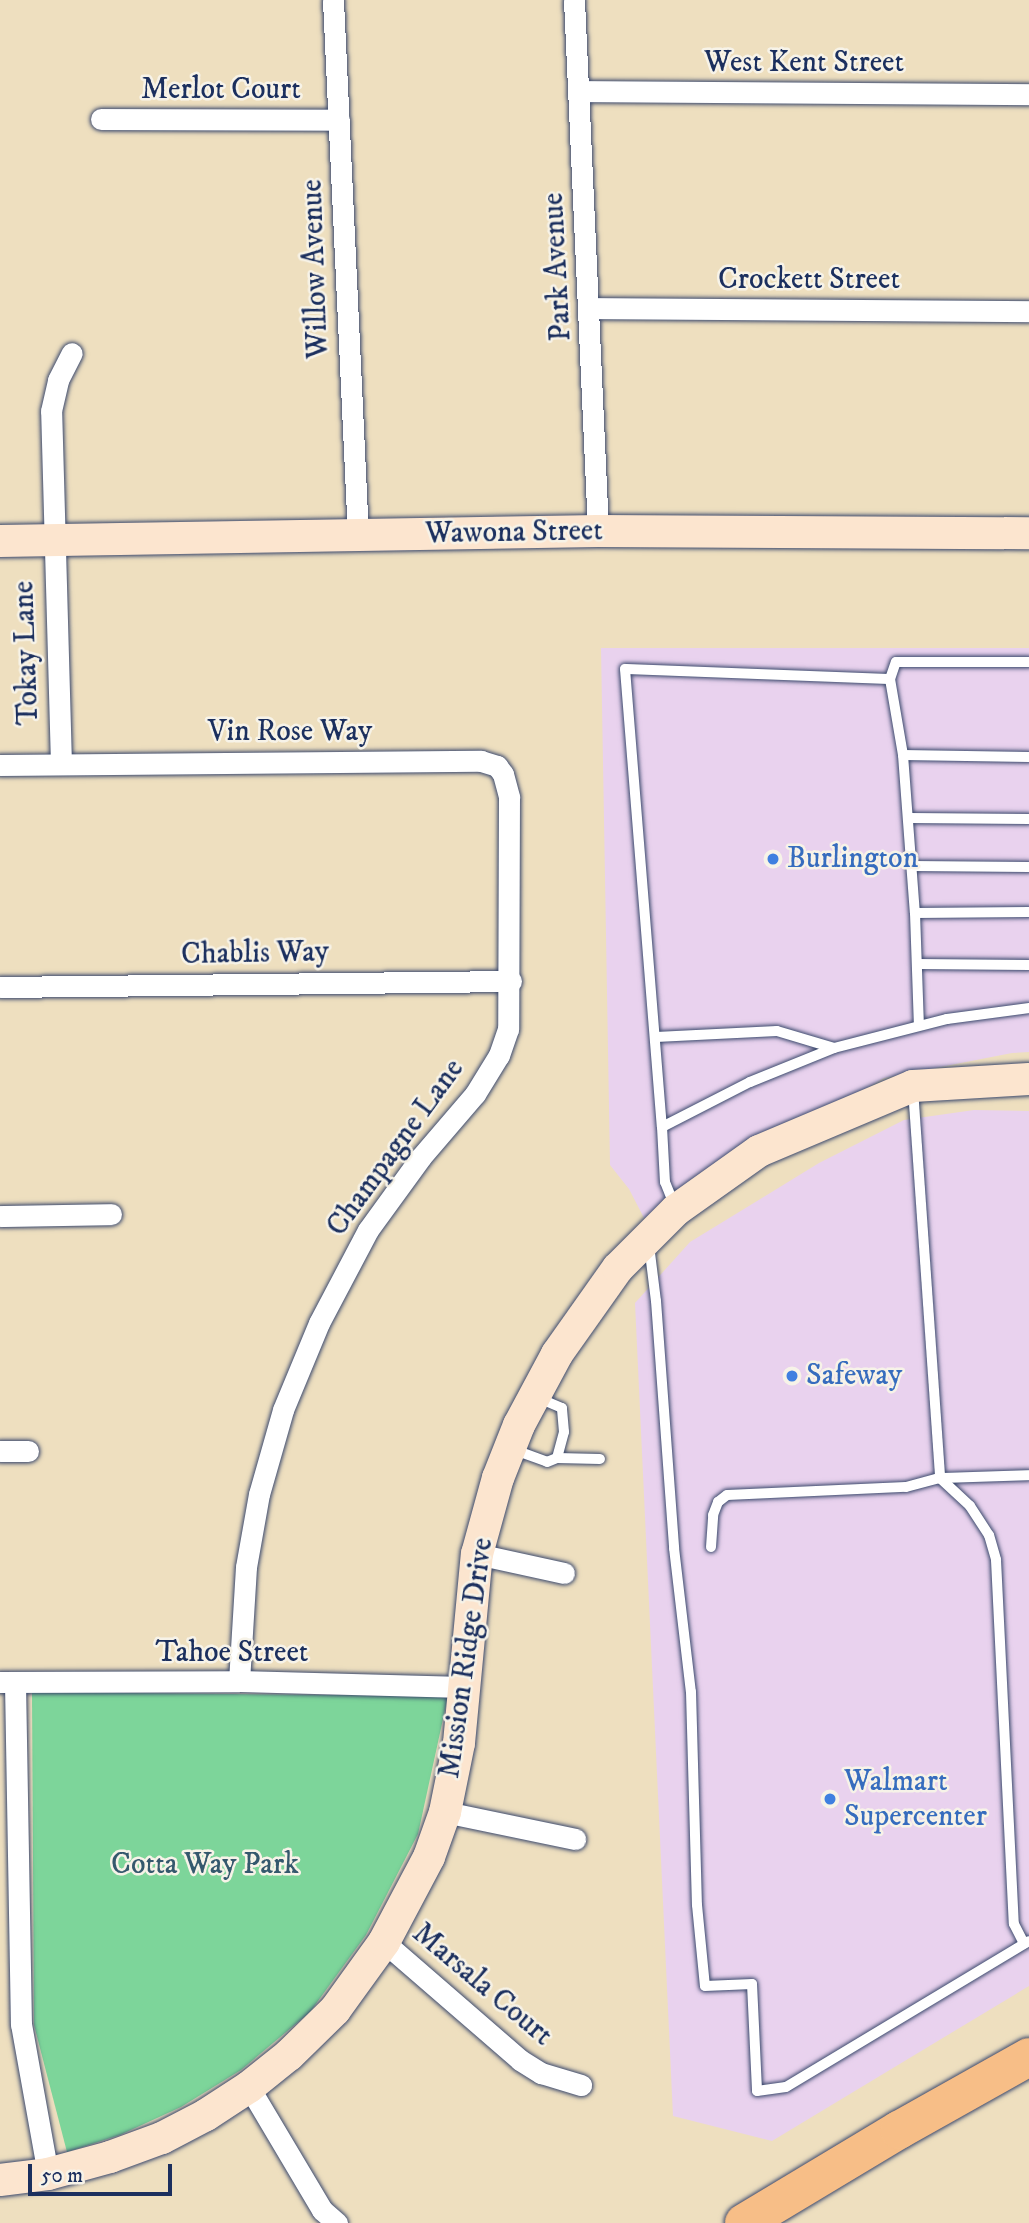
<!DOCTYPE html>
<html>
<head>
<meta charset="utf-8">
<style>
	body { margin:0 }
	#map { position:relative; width:1029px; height:2223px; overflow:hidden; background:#eedfbf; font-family:"IM FELL DW Pica",serif }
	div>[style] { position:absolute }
	.built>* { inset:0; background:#e9d2ee }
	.green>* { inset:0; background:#7dd59a }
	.roads { filter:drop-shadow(0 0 2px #3b496d) drop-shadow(0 0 2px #3b496d) }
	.lane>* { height:10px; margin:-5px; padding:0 5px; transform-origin:5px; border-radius:5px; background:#fff }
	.street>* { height:21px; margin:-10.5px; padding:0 10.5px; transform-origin:10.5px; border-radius:10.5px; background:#fff }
	.secondary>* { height:32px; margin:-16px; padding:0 16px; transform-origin:16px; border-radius:16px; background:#fce5cf }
	.highway>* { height:38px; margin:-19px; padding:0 19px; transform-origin:19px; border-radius:19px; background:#f7be87 }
	.dots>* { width:19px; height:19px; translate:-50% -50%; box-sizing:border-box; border:4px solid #f7f3e8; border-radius:50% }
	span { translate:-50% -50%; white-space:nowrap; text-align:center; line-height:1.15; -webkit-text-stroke:5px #f7f3e8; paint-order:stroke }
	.street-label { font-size:30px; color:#1b2f5e }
	.shop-label { font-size:30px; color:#366cbe }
	.left { translate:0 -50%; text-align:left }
	.park-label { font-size:30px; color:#34586d }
	.scale { position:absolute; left:28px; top:2164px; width:144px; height:32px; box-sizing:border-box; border:4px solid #1b2f5e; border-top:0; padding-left:9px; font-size:21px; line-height:24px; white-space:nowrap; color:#1b2f5e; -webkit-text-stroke:5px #f7f3e8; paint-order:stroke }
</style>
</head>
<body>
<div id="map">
	<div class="built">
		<i style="clip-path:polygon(601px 648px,1029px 648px,1029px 1052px,1012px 1053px,884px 1078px,644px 1218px,629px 1189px,610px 1165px)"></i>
		<i style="clip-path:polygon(974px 1110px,1029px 1111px,1029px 1986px,772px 2141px,673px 2116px,635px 1303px,690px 1242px,819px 1163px,904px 1120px)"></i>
	</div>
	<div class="green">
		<i style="clip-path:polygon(32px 1692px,448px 1696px,418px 1834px,366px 1935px,310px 2012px,241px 2070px,181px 2107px,120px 2135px,67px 2152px,34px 2025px)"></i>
	</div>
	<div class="roads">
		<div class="lane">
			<i style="left:890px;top:679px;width:18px;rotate:-71deg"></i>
			<i style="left:896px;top:662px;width:133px"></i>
			<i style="left:903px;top:755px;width:158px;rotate:85.7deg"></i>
			<i style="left:915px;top:913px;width:112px;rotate:88deg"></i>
			<i style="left:1029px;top:757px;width:126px;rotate:-179.1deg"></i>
			<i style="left:903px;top:755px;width:77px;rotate:-99.7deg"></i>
			<i style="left:890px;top:679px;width:265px;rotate:-177.8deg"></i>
			<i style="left:625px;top:669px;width:459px;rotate:85.4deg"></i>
			<i style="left:662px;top:1127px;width:99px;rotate:-27.1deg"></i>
			<i style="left:750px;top:1082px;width:91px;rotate:-22deg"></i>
			<i style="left:834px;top:1048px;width:117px;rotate:-14.4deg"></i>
			<i style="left:947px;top:1019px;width:83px;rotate:-7.6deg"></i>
			<i style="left:909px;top:818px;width:120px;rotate:0.5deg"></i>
			<i style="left:912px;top:866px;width:117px;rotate:0.5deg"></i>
			<i style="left:915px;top:913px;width:114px;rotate:-0.5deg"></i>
			<i style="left:917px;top:964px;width:112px;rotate:0.5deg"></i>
			<i style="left:656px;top:1037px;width:121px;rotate:-2.8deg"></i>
			<i style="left:777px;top:1031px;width:59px;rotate:16.6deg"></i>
			<i style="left:913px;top:1089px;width:390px;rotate:86deg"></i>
			<i style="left:940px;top:1478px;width:89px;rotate:-1.9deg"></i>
			<i style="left:662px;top:1127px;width:55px;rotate:86.9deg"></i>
			<i style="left:665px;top:1182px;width:27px;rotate:68deg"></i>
			<i style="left:649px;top:1245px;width:56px;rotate:82.9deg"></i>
			<i style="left:656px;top:1301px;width:248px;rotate:85.8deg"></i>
			<i style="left:674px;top:1548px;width:145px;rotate:83.3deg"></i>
			<i style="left:691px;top:1692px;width:213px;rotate:88.4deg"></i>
			<i style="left:697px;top:1905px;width:81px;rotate:84.4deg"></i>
			<i style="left:705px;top:1986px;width:47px;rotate:-2.4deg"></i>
			<i style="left:752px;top:1984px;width:107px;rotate:87.3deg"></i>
			<i style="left:757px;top:2091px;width:29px;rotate:-8deg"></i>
			<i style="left:786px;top:2087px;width:283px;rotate:-31deg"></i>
			<i style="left:512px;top:1449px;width:37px;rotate:20deg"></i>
			<i style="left:547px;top:1462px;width:11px;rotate:-22deg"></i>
			<i style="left:557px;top:1458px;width:27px;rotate:-75deg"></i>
			<i style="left:564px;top:1432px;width:24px;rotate:-95deg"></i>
			<i style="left:562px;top:1408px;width:25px;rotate:-157deg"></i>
			<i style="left:557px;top:1458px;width:43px;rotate:1.3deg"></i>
			<i style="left:711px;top:1547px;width:32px;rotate:-86deg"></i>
			<i style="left:713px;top:1515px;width:14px;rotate:-69deg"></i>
			<i style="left:718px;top:1502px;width:11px;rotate:-38deg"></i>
			<i style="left:727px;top:1495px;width:179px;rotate:-2.6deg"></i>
			<i style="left:906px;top:1487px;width:35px;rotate:-15deg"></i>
			<i style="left:940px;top:1478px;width:41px;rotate:43deg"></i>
			<i style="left:970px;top:1506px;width:35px;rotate:57deg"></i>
			<i style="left:989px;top:1535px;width:26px;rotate:74deg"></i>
			<i style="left:996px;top:1560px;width:364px;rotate:87.2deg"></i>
			<i style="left:1014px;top:1924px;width:22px;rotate:63deg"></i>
		</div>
		<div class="street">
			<i style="left:333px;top:0;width:537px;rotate:87.33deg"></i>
			<i style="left:574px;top:0;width:532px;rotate:87.41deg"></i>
			<i style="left:579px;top:91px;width:450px;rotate:0.4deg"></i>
			<i style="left:101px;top:119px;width:238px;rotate:0.2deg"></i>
			<i style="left:590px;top:308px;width:439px;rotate:0.4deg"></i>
			<i style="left:61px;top:764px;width:353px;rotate:-91.6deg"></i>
			<i style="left:51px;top:411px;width:32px;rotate:-77deg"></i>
			<i style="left:58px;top:380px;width:30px;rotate:-63deg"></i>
			<i style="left:0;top:765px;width:481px;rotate:-0.5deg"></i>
			<i style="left:481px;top:761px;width:17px;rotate:17deg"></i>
			<i style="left:497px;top:766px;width:10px;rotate:53deg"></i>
			<i style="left:503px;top:774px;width:24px;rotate:75deg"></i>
			<i style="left:509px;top:797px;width:232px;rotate:90.2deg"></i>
			<i style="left:508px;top:1029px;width:28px;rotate:109deg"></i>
			<i style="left:499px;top:1055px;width:46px;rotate:121.6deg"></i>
			<i style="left:475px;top:1094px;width:83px;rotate:130.6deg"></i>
			<i style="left:421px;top:1157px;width:90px;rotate:126deg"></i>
			<i style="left:368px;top:1230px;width:105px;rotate:117.8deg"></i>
			<i style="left:319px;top:1323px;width:94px;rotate:112.5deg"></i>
			<i style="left:283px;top:1410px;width:87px;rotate:105.9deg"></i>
			<i style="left:259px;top:1494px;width:74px;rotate:100.1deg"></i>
			<i style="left:246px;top:1567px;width:114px;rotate:93.5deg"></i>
			<i style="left:0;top:987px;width:511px;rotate:-0.67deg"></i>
			<i style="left:0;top:1216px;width:111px;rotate:-1deg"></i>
			<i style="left:0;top:1451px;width:28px"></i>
			<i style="left:477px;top:1554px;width:89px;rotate:12.3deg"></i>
			<i style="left:0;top:1682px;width:239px;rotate:-0.2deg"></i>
			<i style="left:239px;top:1681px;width:225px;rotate:1.5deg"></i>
			<i style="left:15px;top:1683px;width:341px;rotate:89deg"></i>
			<i style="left:21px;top:2024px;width:152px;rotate:79.8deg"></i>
			<i style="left:445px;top:1812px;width:133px;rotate:11.7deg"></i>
			<i style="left:384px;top:1942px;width:180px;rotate:40.9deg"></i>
			<i style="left:520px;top:2060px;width:25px;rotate:32deg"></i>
			<i style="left:541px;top:2073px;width:42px;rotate:16.7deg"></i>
			<i style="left:249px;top:2087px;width:143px;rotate:59.3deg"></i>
			<i style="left:322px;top:2210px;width:20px;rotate:41deg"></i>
		</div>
		<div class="secondary">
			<i style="left:0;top:541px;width:598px;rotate:-0.96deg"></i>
			<i style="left:598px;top:531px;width:431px;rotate:0.3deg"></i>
			<i style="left:0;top:2180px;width:48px;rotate:-7.1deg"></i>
			<i style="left:48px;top:2174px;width:64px;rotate:-15.3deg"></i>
			<i style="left:110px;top:2157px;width:55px;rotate:-20.1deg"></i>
			<i style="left:162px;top:2138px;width:50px;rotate:-27.6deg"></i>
			<i style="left:206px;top:2115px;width:51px;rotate:-33.1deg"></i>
			<i style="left:249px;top:2087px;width:51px;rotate:-38.7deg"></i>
			<i style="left:289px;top:2055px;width:64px;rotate:-44.4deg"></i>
			<i style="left:335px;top:2010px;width:84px;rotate:-54.2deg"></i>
			<i style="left:384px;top:1942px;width:96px;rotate:-62.1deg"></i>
			<i style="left:429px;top:1857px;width:48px;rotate:-70.4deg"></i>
			<i style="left:445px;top:1812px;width:70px;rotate:-78.5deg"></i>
			<i style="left:459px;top:1743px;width:190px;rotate:-84.6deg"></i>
			<i style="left:477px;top:1554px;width:79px;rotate:-74.6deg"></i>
			<i style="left:498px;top:1478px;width:57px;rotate:-68.4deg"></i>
			<i style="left:519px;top:1425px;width:81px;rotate:-61.8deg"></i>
			<i style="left:557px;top:1354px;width:105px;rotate:-54.7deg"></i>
			<i style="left:618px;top:1268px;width:82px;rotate:-45deg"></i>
			<i style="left:676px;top:1210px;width:102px;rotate:-35.4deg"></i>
			<i style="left:759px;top:1151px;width:167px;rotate:-22.9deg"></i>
			<i style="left:913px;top:1086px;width:116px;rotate:-3.5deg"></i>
		</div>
		<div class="highway">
			<i style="left:744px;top:2223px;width:181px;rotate:-31deg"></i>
			<i style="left:899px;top:2130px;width:149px;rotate:-29.3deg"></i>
		</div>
	</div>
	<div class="dots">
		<i style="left:773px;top:859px;background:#3f7fe0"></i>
		<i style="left:792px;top:1376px;background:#3f7fe0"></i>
		<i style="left:830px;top:1799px;background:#3f7fe0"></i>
	</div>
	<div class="street-label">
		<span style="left:804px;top:63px">West Kent Street</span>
		<span style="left:221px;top:90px">Merlot Court</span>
		<span style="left:558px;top:267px;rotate:-93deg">Park Avenue</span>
		<span style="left:316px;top:269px;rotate:-92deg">Willow Avenue</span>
		<span style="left:809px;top:280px">Crockett Street</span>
		<span style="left:514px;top:533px;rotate:-1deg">Wawona Street</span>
		<span style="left:27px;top:653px;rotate:-92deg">Tokay Lane</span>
		<span style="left:290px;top:732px">Vin Rose Way</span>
		<span style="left:255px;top:954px;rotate:-1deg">Chablis Way</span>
		<span style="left:396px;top:1148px;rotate:-54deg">Champagne Lane</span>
		<span style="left:232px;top:1653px">Tahoe Street</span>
		<span style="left:467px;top:1658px;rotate:-82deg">Mission Ridge Drive</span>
		<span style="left:482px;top:1985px;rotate:40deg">Marsala Court</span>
	</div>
	<div class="shop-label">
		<span class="left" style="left:787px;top:859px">Burlington</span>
		<span class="left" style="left:806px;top:1376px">Safeway</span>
		<span class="left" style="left:844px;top:1799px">Walmart<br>Supercenter</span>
	</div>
	<div class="park-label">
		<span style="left:205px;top:1865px">Cotta Way Park</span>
	</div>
	<div class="scale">50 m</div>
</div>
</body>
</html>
